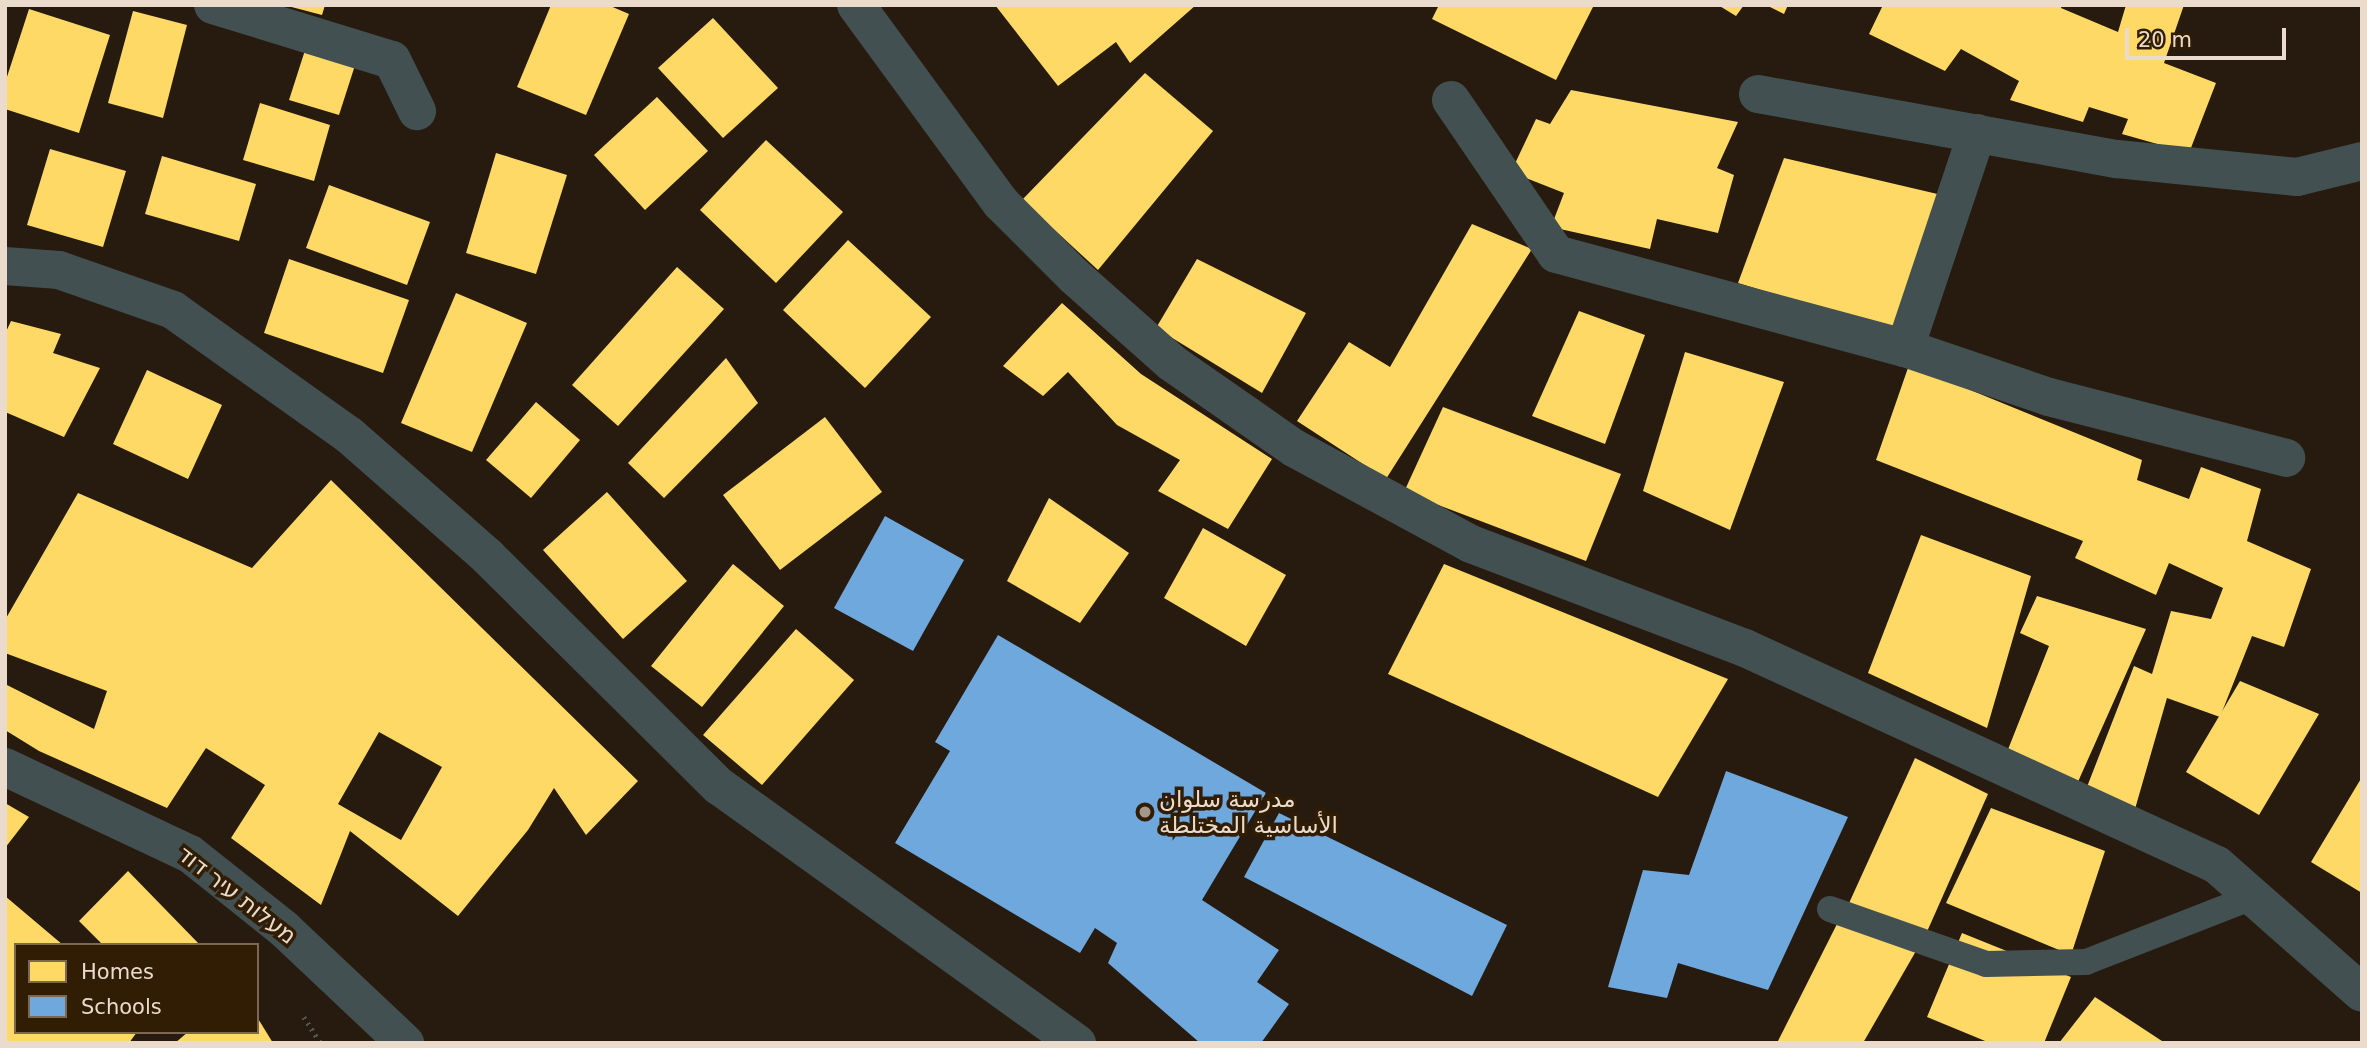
<!DOCTYPE html>
<html>
<head>
<meta charset="utf-8">
<style>
	body { margin:0 }
	#map { position:relative; width:2367px; height:1048px; overflow:hidden; background:#261b0e; font-family:"DejaVu Sans",Cairo,"Noto Sans Hebrew",sans-serif }
	div>[style] { position:absolute }
	.homes>* { inset:0; background:#ffd966 }
	.schools>* { inset:0; background:#6fa8dc }
	.path>* { height:4.5px; margin-top:-2.25px; transform-origin:0; background:repeating-linear-gradient(90deg,#525655 0 2px,transparent 0 7px) }
	.service>* { height:26px; margin:-13px; padding:0 13px; transform-origin:13px; border-radius:13px; background:#435051 }
	.minor>* { height:38px; margin:-19px; padding:0 19px; transform-origin:19px; border-radius:19px; background:#435051 }
	.tertiary>* { height:38px; margin:-19px; padding:0 19px; transform-origin:19px; border-radius:19px; background:#435051 }
	.dots>* { width:19px; height:19px; translate:-50% -50%; box-sizing:border-box; border:4px solid #311c04; border-radius:50% }
	span { translate:-50% -50%; white-space:nowrap; text-align:center; line-height:1.15; -webkit-text-stroke:7px #311c04; paint-order:stroke }
	.poi-label { font-size:23px; color:#eadbcd }
	.left { translate:0 -50%; text-align:left }
	.street-label { font-size:23px; color:#eadbcd }
	.frame { position:absolute; inset:0; border:7px solid #eadbcd; pointer-events:none }
	.legend { position:absolute; left:14px; top:943px; width:245px; height:91px; box-sizing:border-box; background:#311c04; border:2px solid #7b6854; margin:0; padding:9px 12px; list-style:none; font-size:21px; color:#eadbcd }
	.legend li { display:flex; align-items:center; gap:14px; height:35px }
	.legend b { width:35px; border:2px solid #7b6854 }
	.scale { position:absolute; left:2125px; top:28px; width:161px; height:32px; box-sizing:border-box; border:4px solid #eadbcd; border-top:0; padding-left:9px; font-size:21px; line-height:24px; white-space:nowrap; color:#eadbcd; -webkit-text-stroke:5px #311c04; paint-order:stroke }
</style>
</head>
<body>
<div id="map">
	<div class="homes">
		<i style="clip-path:polygon(284px 5px,325px 5px,322px 15px)"></i>
		<i style="clip-path:polygon(551px 5px,608px 5px,629px 14px,586px 115px,517px 87px)"></i>
		<i style="clip-path:polygon(995px 5px,1196px 5px,1130px 63px,1116px 42px,1058px 86px)"></i>
		<i style="clip-path:polygon(1439px 5px,1594px 5px,1556px 80px,1432px 19px)"></i>
		<i style="clip-path:polygon(1718px 5px,1744px 5px,1736px 16px)"></i>
		<i style="clip-path:polygon(1766px 5px,1788px 5px,1784px 14px)"></i>
		<i style="clip-path:polygon(1883px 5px,2062px 5px,2061px 8px,2118px 32px,2126px 5px,2184px 5px,2164px 63px,2216px 83px,2189px 153px,2122px 134px,2128px 119px,2089px 107px,2083px 122px,2010px 100px,2019px 81px,1961px 49px,1945px 71px,1869px 34px)"></i>
		<i style="clip-path:polygon(29px 9px,110px 35px,79px 133px,5px 109px,5px 83px)"></i>
		<i style="clip-path:polygon(133px 11px,187px 25px,163px 118px,108px 103px)"></i>
		<i style="clip-path:polygon(713px 18px,778px 88px,723px 138px,658px 68px)"></i>
		<i style="clip-path:polygon(308px 41px,358px 56px,339px 115px,289px 100px)"></i>
		<i style="clip-path:polygon(1145px 73px,1213px 131px,1098px 270px,1022px 200px)"></i>
		<i style="clip-path:polygon(1571px 90px,1738px 122px,1717px 168px,1734px 175px,1718px 233px,1657px 219px,1650px 249px,1551px 227px,1564px 193px,1511px 172px,1536px 119px,1550px 124px)"></i>
		<i style="clip-path:polygon(657px 97px,708px 151px,645px 210px,594px 155px)"></i>
		<i style="clip-path:polygon(260px 103px,330px 125px,314px 181px,243px 160px)"></i>
		<i style="clip-path:polygon(766px 140px,843px 212px,776px 283px,700px 210px)"></i>
		<i style="clip-path:polygon(50px 149px,126px 171px,103px 247px,27px 225px)"></i>
		<i style="clip-path:polygon(496px 153px,567px 175px,536px 274px,466px 253px)"></i>
		<i style="clip-path:polygon(162px 156px,256px 184px,239px 241px,145px 214px)"></i>
		<i style="clip-path:polygon(1784px 158px,1946px 196px,1900px 332px,1738px 283px)"></i>
		<i style="clip-path:polygon(329px 185px,430px 222px,407px 285px,306px 248px)"></i>
		<i style="clip-path:polygon(1472px 224px,1532px 249px,1386px 479px,1297px 421px,1349px 342px,1390px 367px)"></i>
		<i style="clip-path:polygon(848px 240px,931px 317px,865px 388px,783px 310px)"></i>
		<i style="clip-path:polygon(289px 259px,409px 300px,383px 373px,264px 333px)"></i>
		<i style="clip-path:polygon(1197px 259px,1306px 313px,1262px 393px,1156px 328px)"></i>
		<i style="clip-path:polygon(677px 267px,724px 309px,618px 426px,572px 385px)"></i>
		<i style="clip-path:polygon(456px 293px,527px 323px,472px 452px,401px 423px)"></i>
		<i style="clip-path:polygon(1062px 303px,1141px 374px,1272px 459px,1228px 529px,1158px 491px,1180px 460px,1117px 425px,1068px 372px,1043px 396px,1003px 366px)"></i>
		<i style="clip-path:polygon(1579px 311px,1645px 335px,1605px 444px,1532px 416px)"></i>
		<i style="clip-path:polygon(11px 321px,61px 334px,53px 353px,100px 368px,64px 437px,5px 412px,5px 334px)"></i>
		<i style="clip-path:polygon(1685px 352px,1784px 382px,1730px 530px,1643px 491px)"></i>
		<i style="clip-path:polygon(726px 358px,758px 403px,664px 498px,628px 463px)"></i>
		<i style="clip-path:polygon(1909px 365px,2142px 460px,2137px 480px,2189px 499px,2201px 467px,2261px 489px,2247px 541px,2311px 569px,2284px 647px,2252px 636px,2220px 717px,2167px 698px,2135px 809px,2085px 792px,2134px 666px,2152px 674px,2171px 611px,2211px 619px,2223px 588px,2169px 563px,2156px 595px,2075px 558px,2083px 541px,1876px 460px)"></i>
		<i style="clip-path:polygon(147px 370px,222px 405px,188px 479px,113px 444px)"></i>
		<i style="clip-path:polygon(536px 402px,580px 440px,531px 498px,486px 460px)"></i>
		<i style="clip-path:polygon(1443px 407px,1621px 474px,1586px 561px,1404px 492px)"></i>
		<i style="clip-path:polygon(825px 417px,882px 492px,780px 570px,723px 495px)"></i>
		<i style="clip-path:polygon(evenodd,331px 480px,638px 781px,586px 835px,554px 788px,528px 830px,458px 916px,350px 831px,321px 905px,231px 838px,265px 785px,206px 748px,167px 808px,39px 751px,5px 730px,5px 684px,94px 729px,107px 691px,5px 653px,5px 620px,78px 493px,252px 568px,331px 480px,379px 732px,442px 767px,401px 840px,338px 804px,379px 732px)"></i>
		<i style="clip-path:polygon(607px 492px,687px 581px,623px 639px,543px 550px)"></i>
		<i style="clip-path:polygon(1049px 498px,1129px 553px,1080px 623px,1007px 581px)"></i>
		<i style="clip-path:polygon(1203px 528px,1286px 575px,1246px 646px,1164px 598px)"></i>
		<i style="clip-path:polygon(1921px 535px,2031px 576px,1987px 728px,1868px 673px)"></i>
		<i style="clip-path:polygon(733px 564px,784px 606px,702px 707px,651px 666px)"></i>
		<i style="clip-path:polygon(1444px 564px,1728px 679px,1658px 797px,1388px 674px)"></i>
		<i style="clip-path:polygon(2037px 596px,2146px 629px,2077px 784px,2007px 752px,2049px 646px,2020px 633px)"></i>
		<i style="clip-path:polygon(796px 629px,854px 680px,762px 785px,703px 735px)"></i>
		<i style="clip-path:polygon(2240px 681px,2319px 714px,2259px 815px,2186px 772px)"></i>
		<i style="clip-path:polygon(1915px 758px,1988px 794px,1922px 943px,1845px 912px)"></i>
		<i style="clip-path:polygon(2362px 777px,2362px 893px,2311px 862px)"></i>
		<i style="clip-path:polygon(5px 803px,29px 817px,5px 848px)"></i>
		<i style="clip-path:polygon(1991px 808px,2105px 851px,2071px 955px,1946px 903px)"></i>
		<i style="clip-path:polygon(128px 871px,200px 945px,103px 945px,79px 921px)"></i>
		<i style="clip-path:polygon(5px 896px,63px 945px,16px 945px,16px 1032px,137px 1032px,129px 1043px,5px 1043px)"></i>
		<i style="clip-path:polygon(1837px 924px,1916px 951px,1863px 1043px,1777px 1043px)"></i>
		<i style="clip-path:polygon(1962px 933px,2071px 977px,2044px 1043px,1990px 1043px,1927px 1017px)"></i>
		<i style="clip-path:polygon(2095px 997px,2165px 1043px,2059px 1043px)"></i>
		<i style="clip-path:polygon(257px 1017px,273px 1043px,175px 1043px,188px 1032px,257px 1032px)"></i>
	</div>
	<div class="schools">
		<i style="clip-path:polygon(885px 516px,964px 560px,913px 651px,834px 608px)"></i>
		<i style="clip-path:polygon(998px 635px,1266px 793px,1202px 900px,1279px 950px,1257px 982px,1289px 1004px,1261px 1043px,1200px 1043px,1108px 963px,1117px 943px,1095px 928px,1080px 953px,895px 843px,950px 751px,935px 742px)"></i>
		<i style="clip-path:polygon(1726px 771px,1848px 817px,1768px 990px,1678px 963px,1667px 998px,1608px 987px,1643px 870px,1689px 875px)"></i>
		<i style="clip-path:polygon(1279px 813px,1507px 925px,1472px 996px,1244px 877px)"></i>
	</div>
	<div class="path">
		<i style="left:304px;top:1017px;width:31px;rotate:57deg"></i>
	</div>
	<div class="service">
		<i style="left:1830px;top:909px;width:165px;rotate:19.4deg"></i>
		<i style="left:1986px;top:964px;width:100px;rotate:-1.1deg"></i>
		<i style="left:2086px;top:962px;width:179px;rotate:-21.3deg"></i>
	</div>
	<div class="minor">
		<i style="left:213px;top:5px;width:187px;rotate:17.1deg"></i>
		<i style="left:392px;top:60px;width:57px;rotate:63.9deg"></i>
		<i style="left:856px;top:5px;width:245px;rotate:53.8deg"></i>
		<i style="left:1001px;top:203px;width:103px;rotate:45deg"></i>
		<i style="left:1074px;top:276px;width:131px;rotate:41.6deg"></i>
		<i style="left:1172px;top:363px;width:149px;rotate:34.9deg"></i>
		<i style="left:1294px;top:448px;width:201px;rotate:28.5deg"></i>
		<i style="left:1471px;top:544px;width:293px;rotate:20.8deg"></i>
		<i style="left:1745px;top:648px;width:519px;rotate:24.69deg"></i>
		<i style="left:2217px;top:865px;width:193px;rotate:41.4deg"></i>
		<i style="left:1758px;top:94px;width:365px;rotate:10.3deg"></i>
		<i style="left:2117px;top:159px;width:181px;rotate:5.7deg"></i>
		<i style="left:2297px;top:177px;width:67px;rotate:-13.8deg"></i>
		<i style="left:1451px;top:100px;width:186px;rotate:55.7deg"></i>
		<i style="left:1556px;top:254px;width:361px;rotate:15.1deg"></i>
		<i style="left:1977px;top:133px;width:227px;rotate:108.5deg"></i>
		<i style="left:1905px;top:348px;width:152px;rotate:18.8deg"></i>
		<i style="left:2049px;top:397px;width:245px;rotate:14.4deg"></i>
		<i style="left:5px;top:266px;width:54px;rotate:4.2deg"></i>
		<i style="left:59px;top:270px;width:121px;rotate:19.3deg"></i>
		<i style="left:173px;top:310px;width:216px;rotate:35.4deg"></i>
		<i style="left:349px;top:435px;width:184px;rotate:41.2deg"></i>
		<i style="left:487px;top:556px;width:327px;rotate:44.8deg"></i>
		<i style="left:719px;top:786px;width:441px;rotate:35.7deg"></i>
	</div>
	<div class="tertiary">
		<i style="left:5px;top:767px;width:204px;rotate:25.2deg"></i>
		<i style="left:190px;top:854px;width:119px;rotate:38.5deg"></i>
		<i style="left:283px;top:928px;width:168px;rotate:43.3deg"></i>
	</div>
	<div class="dots">
		<i style="left:1145px;top:812px;background:#a5988a"></i>
	</div>
	<div class="poi-label">
		<span class="left" style="left:1159px;top:812px">مدرسة سلوان<br>الأساسية المختلطة</span>
	</div>
	<div class="street-label">
		<span style="left:237px;top:895px;rotate:38deg">מעלות עיר דוד</span>
	</div>
	<div class="frame"></div>
	<ul class="legend">
	<li><b style="height:19px;background:#ffd966"></b>Homes</li>
	<li><b style="height:19px;background:#6fa8dc"></b>Schools</li>
	</ul>
	<div class="scale">20 m</div>
</div>
</body>
</html>
